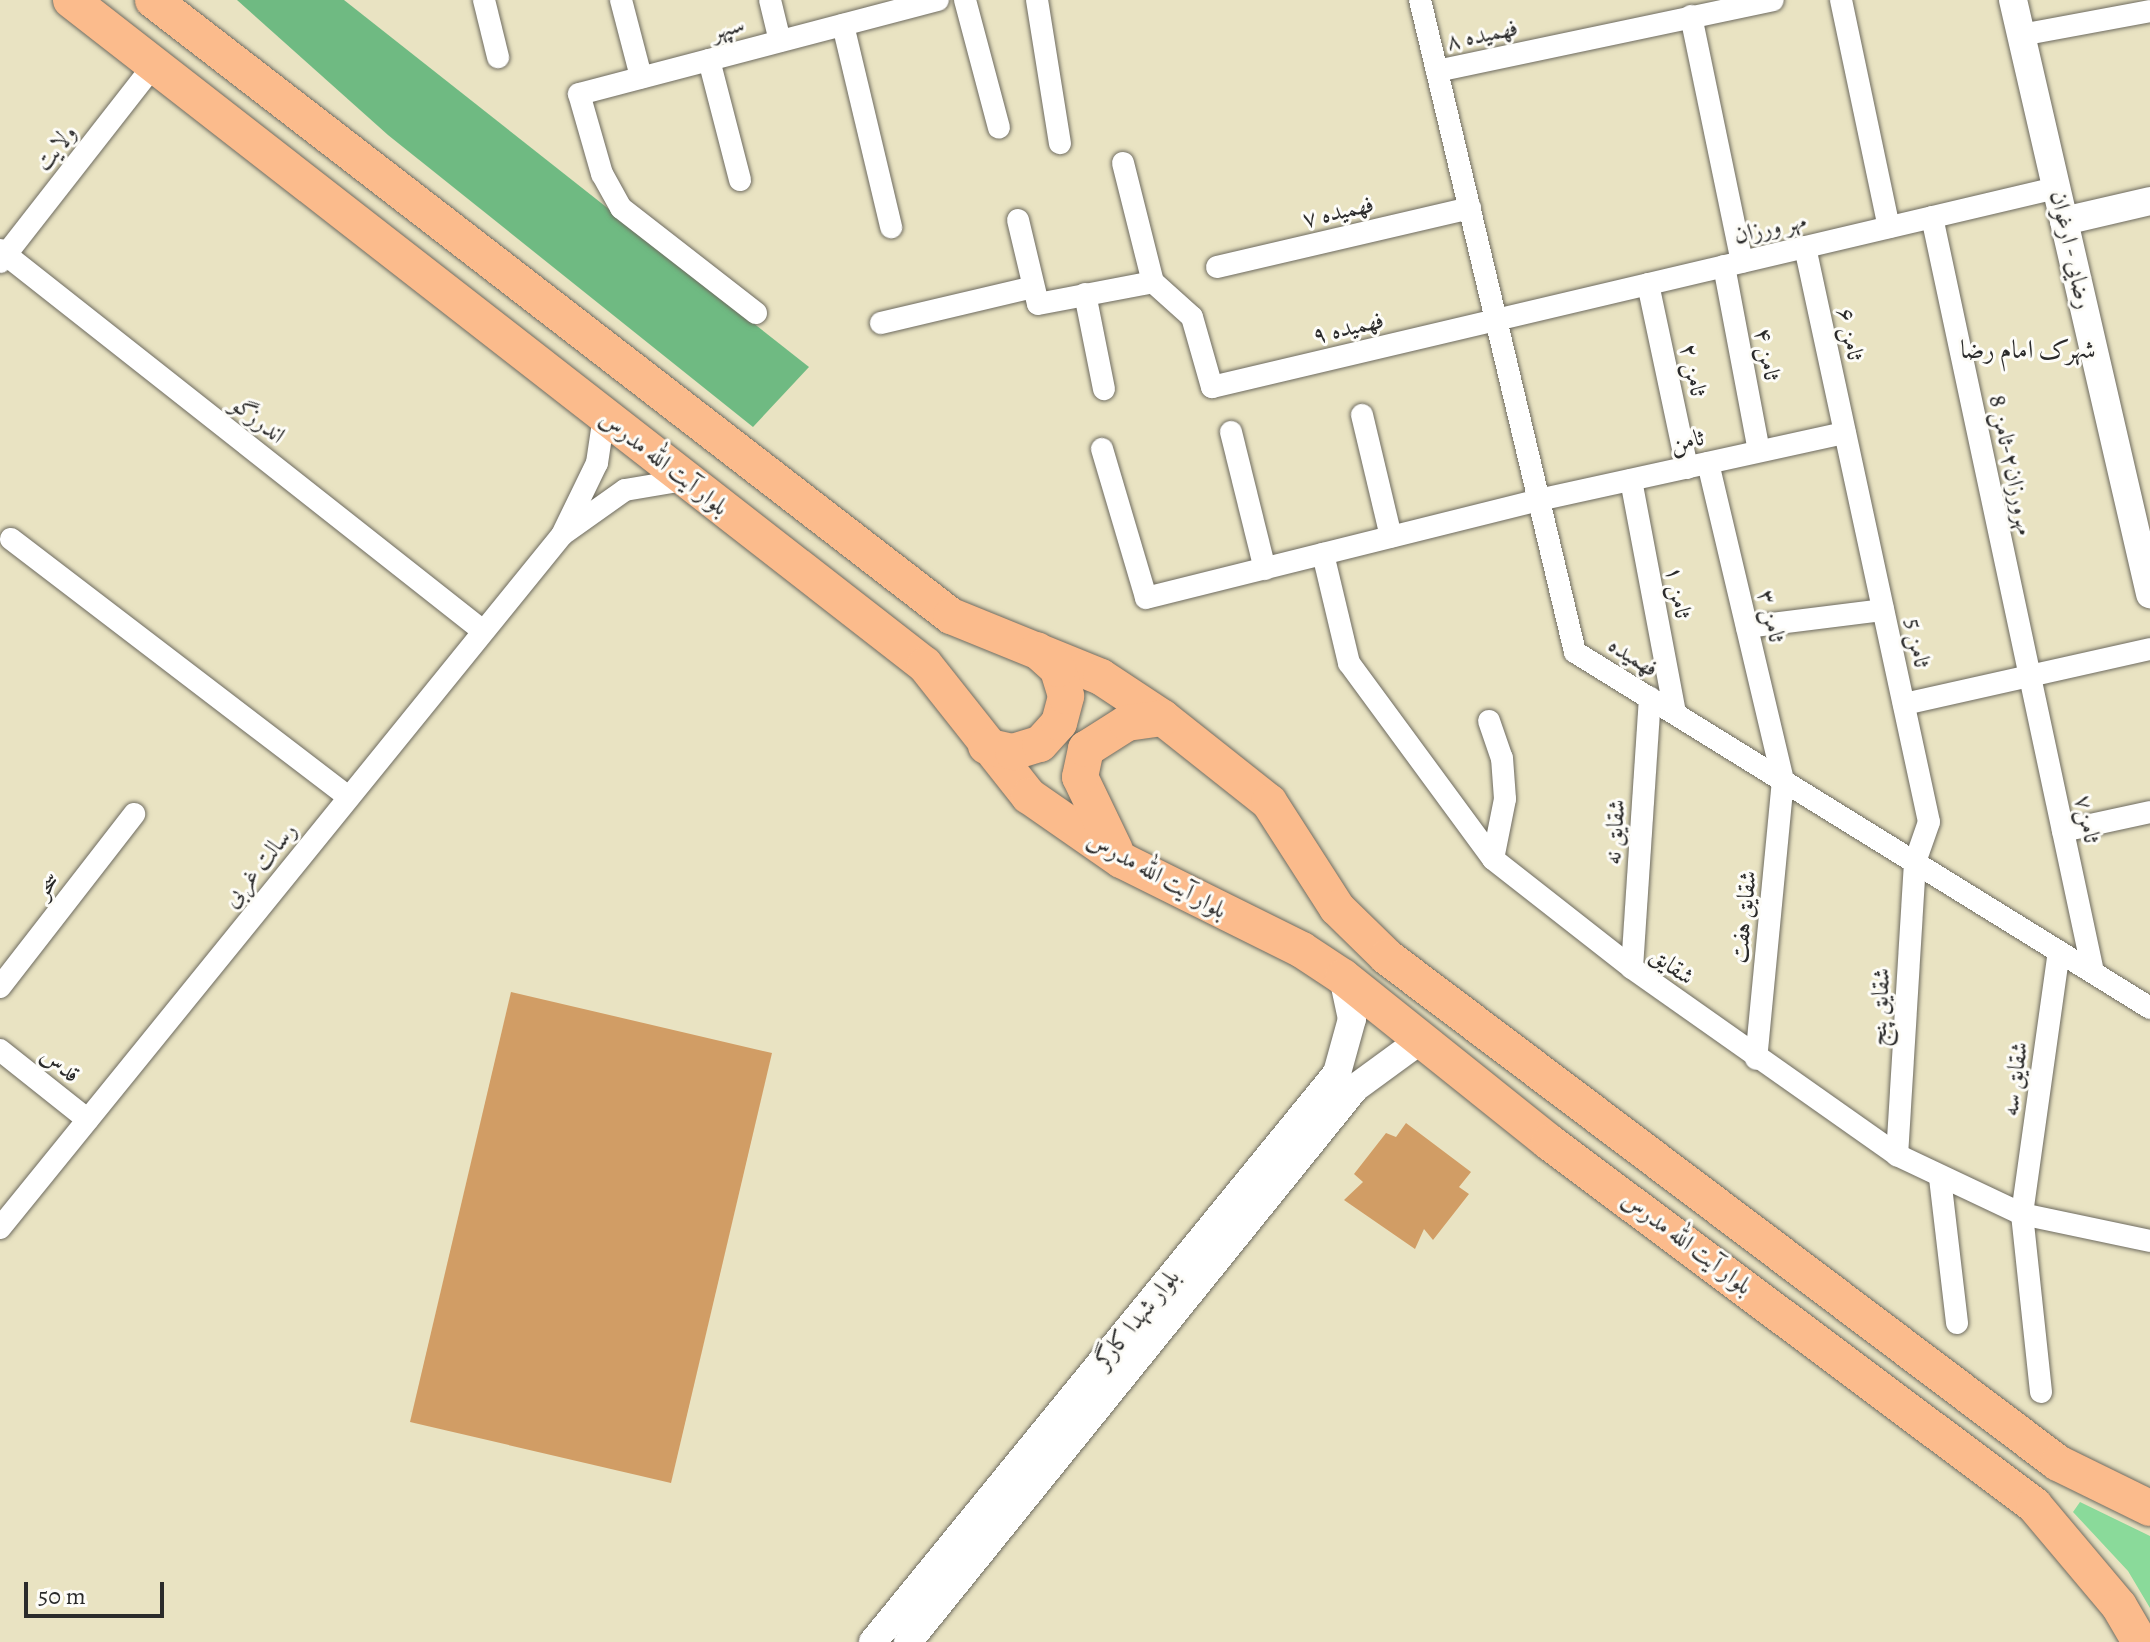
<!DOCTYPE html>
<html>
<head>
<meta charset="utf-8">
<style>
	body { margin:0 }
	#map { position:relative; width:2150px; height:1642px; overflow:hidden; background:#e9e3c2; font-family:Alegreya,Amiri,serif }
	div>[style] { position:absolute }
	.green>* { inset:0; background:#8ada9a }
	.forest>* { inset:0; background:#6fba82 }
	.building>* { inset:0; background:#d19d65 }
	.roads { filter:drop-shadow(0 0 2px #6e6b60) drop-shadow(0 0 2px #6e6b60) }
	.minor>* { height:22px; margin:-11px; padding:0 11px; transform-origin:11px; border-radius:11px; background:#fff }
	.tertiary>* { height:28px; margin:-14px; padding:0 14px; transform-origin:14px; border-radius:14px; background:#fff }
	.primary>* { height:36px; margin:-18px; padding:0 18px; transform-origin:18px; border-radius:18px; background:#fbbb8c }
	span { translate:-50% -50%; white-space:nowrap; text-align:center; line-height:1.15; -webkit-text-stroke:6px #fdfcf7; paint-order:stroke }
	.street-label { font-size:24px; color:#2b2b2b }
	.neighbourhood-label { font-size:26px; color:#2b2b2b }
	.scale { position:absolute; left:24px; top:1582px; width:140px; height:36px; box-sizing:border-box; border:4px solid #2b2b2b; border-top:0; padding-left:10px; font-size:24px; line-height:28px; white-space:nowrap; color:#2b2b2b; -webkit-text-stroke:6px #fdfcf7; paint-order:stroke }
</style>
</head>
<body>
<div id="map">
	<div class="green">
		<i style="clip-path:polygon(2080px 1502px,2150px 1536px,2150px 1608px,2128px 1571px,2073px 1512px)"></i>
	</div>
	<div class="forest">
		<i style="clip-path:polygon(237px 0,344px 0,809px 367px,753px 427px,388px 135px)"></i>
	</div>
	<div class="building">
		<i style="clip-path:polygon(511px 992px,772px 1053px,671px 1483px,410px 1422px)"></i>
		<i style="clip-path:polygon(1406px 1123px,1471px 1172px,1459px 1187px,1469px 1194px,1433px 1240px,1424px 1229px,1415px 1249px,1344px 1200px,1363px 1182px,1354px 1174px,1386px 1133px,1396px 1137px)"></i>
	</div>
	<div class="roads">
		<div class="minor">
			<i style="left:484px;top:0;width:59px;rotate:76.2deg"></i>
			<i style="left:621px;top:0;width:80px;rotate:75.4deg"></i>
			<i style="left:770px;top:0;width:42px;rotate:76.3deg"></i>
			<i style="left:965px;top:0;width:132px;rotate:75.1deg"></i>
			<i style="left:1037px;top:0;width:145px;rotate:80.9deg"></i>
			<i style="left:1420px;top:0;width:670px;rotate:76.63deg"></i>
			<i style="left:1575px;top:652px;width:676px;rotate:31.76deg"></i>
			<i style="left:1841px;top:0;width:232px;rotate:78.1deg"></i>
			<i style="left:1691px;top:16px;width:251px;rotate:78.3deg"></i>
			<i style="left:843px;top:25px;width:208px;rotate:76.6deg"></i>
			<i style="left:2021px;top:35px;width:131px;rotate:-10.5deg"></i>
			<i style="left:709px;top:60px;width:124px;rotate:75.5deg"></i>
			<i style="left:1437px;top:71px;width:343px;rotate:-11.9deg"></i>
			<i style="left:1123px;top:163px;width:123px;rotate:75.9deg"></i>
			<i style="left:1153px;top:282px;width:52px;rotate:41.9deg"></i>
			<i style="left:1192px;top:317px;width:73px;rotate:74.1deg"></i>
			<i style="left:1212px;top:387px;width:867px;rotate:-13.27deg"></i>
			<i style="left:1932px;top:217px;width:772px;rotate:77.96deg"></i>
			<i style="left:1018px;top:220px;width:86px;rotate:76.6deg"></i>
			<i style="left:1038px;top:304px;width:117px;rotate:-10.8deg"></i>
			<i style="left:1805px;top:247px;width:588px;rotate:77.83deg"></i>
			<i style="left:1929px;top:822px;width:42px;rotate:109.3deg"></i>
			<i style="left:1915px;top:862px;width:294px;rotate:93.5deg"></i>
			<i style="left:0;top:250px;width:615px;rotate:38.27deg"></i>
			<i style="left:0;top:262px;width:249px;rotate:-52deg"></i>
			<i style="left:1724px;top:266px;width:188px;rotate:79.3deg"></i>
			<i style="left:1217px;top:267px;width:260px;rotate:-13.1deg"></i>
			<i style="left:1648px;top:284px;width:188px;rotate:78deg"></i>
			<i style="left:1085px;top:294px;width:97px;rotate:78.7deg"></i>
			<i style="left:756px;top:313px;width:171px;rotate:-142.1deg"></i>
			<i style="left:621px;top:208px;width:39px;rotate:-119deg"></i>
			<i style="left:602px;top:174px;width:83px;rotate:-106deg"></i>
			<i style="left:579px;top:94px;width:371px;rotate:-14.7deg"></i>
			<i style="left:881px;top:323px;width:156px;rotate:-13.3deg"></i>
			<i style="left:1362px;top:415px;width:125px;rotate:76.6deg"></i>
			<i style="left:1231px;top:432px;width:141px;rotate:76.1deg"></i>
			<i style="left:1102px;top:449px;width:155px;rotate:73.5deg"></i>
			<i style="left:1146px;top:598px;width:405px;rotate:-14deg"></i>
			<i style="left:1539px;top:500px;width:313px;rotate:-12.4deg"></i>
			<i style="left:1708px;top:463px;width:326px;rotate:76.7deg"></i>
			<i style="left:1783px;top:780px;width:280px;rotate:95.5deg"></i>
			<i style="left:1631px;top:480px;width:237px;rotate:79.3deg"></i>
			<i style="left:563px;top:534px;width:76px;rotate:-35.4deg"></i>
			<i style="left:625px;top:490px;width:60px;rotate:-9.6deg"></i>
			<i style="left:11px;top:539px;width:425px;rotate:37.4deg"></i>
			<i style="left:1323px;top:554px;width:112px;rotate:76.6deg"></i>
			<i style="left:1349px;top:663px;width:243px;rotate:53.7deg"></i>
			<i style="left:1493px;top:859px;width:177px;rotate:38.1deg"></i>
			<i style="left:1632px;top:968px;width:324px;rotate:35.2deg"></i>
			<i style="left:1897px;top:1155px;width:138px;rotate:25.3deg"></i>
			<i style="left:2022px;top:1214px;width:131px;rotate:11.9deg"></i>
			<i style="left:1747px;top:627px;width:137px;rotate:-7.1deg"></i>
			<i style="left:1904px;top:704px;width:252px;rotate:-12.6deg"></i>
			<i style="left:1489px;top:721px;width:39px;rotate:71deg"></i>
			<i style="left:1502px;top:758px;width:41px;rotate:85.8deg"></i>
			<i style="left:1505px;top:799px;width:61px;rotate:101.3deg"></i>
			<i style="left:2063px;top:831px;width:89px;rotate:-12.3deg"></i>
			<i style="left:1632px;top:968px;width:271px;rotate:-86.2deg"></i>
			<i style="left:0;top:987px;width:219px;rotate:-52.2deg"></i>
			<i style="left:0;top:1050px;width:112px;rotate:38.5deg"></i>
			<i style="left:1940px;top:1178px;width:146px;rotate:83.3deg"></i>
			<i style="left:0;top:1228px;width:892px;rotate:-50.96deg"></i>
			<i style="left:562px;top:535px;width:80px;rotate:-64.1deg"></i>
			<i style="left:597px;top:463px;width:48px;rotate:-81.5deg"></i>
			<i style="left:2041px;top:1392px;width:179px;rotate:-96.1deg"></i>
			<i style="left:2022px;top:1214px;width:265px;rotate:-82deg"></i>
		</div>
		<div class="tertiary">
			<i style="left:2013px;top:0;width:610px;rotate:77.01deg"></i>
			<i style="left:2064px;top:221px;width:88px;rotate:-13.1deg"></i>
			<i style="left:873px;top:1642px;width:734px;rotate:-50.8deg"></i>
			<i style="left:1337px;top:1073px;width:56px;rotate:-74.5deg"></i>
			<i style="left:1352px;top:1019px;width:43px;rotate:-102.1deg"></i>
			<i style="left:908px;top:1642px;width:712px;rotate:-51.1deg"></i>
			<i style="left:1355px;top:1088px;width:83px;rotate:-36.2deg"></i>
		</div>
		<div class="primary">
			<i style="left:71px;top:0;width:1082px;rotate:37.91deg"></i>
			<i style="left:925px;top:665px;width:167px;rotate:51.6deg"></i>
			<i style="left:1029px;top:796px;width:112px;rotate:34.8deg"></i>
			<i style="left:1121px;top:860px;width:202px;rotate:26.4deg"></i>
			<i style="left:1302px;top:950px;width:49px;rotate:33.4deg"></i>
			<i style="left:1343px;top:977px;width:264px;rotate:38.7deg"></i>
			<i style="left:1549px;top:1142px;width:606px;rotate:36.81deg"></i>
			<i style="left:2034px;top:1505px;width:132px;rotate:49.9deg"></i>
			<i style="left:2119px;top:1606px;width:42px;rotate:59.7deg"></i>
			<i style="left:153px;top:0;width:1008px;rotate:37.67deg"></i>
			<i style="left:951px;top:616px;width:162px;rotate:22.1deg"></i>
			<i style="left:1101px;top:677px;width:74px;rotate:33.5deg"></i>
			<i style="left:1163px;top:718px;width:135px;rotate:38.4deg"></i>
			<i style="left:1269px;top:802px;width:126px;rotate:57.3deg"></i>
			<i style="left:1337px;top:908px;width:70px;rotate:44.4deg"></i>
			<i style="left:1387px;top:957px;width:840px;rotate:37.02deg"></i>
			<i style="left:2058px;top:1463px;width:102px;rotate:26.1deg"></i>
			<i style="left:986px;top:746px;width:28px;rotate:13deg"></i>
			<i style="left:1013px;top:752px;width:28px;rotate:-17deg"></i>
			<i style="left:1040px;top:744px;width:28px;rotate:-48deg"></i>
			<i style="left:1059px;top:723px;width:28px;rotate:-75deg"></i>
			<i style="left:1066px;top:696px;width:28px;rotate:-107deg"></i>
			<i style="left:1058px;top:669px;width:28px;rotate:-138deg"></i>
			<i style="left:1115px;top:850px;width:81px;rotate:-115.6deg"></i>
			<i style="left:1080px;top:777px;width:29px;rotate:-78deg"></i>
			<i style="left:1086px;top:749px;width:49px;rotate:-32.4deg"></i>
			<i style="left:1127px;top:723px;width:36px;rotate:-8deg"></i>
		</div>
	</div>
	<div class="street-label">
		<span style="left:728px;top:28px;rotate:-15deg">سپهر</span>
		<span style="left:1482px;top:35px;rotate:-12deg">فهمیده ۸</span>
		<span style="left:56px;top:148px;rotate:-52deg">ولایت</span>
		<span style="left:1338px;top:212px;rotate:-13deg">فهمیده ۷</span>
		<span style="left:1770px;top:228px;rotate:-13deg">مهر ورزان</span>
		<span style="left:2071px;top:250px;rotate:77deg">رضایی - ارغوان</span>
		<span style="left:1348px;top:328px;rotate:-13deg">فهمیده ۹</span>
		<span style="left:1850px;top:334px;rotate:78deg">ثامن ۶</span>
		<span style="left:1767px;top:354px;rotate:79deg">ثامن ۴</span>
		<span style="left:1693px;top:370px;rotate:78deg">ثامن ۲</span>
		<span style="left:258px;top:420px;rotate:38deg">اندرزگو</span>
		<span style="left:1687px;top:441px;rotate:-13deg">ثامن</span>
		<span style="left:664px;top:463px;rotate:38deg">بلوار آیت الله مدرس</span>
		<span style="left:2011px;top:465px;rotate:78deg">مهرورزان۲-ثامن 8</span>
		<span style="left:1678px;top:592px;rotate:79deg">ثامن ۱</span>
		<span style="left:1771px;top:616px;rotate:77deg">ثامن ۳</span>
		<span style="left:1917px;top:643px;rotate:78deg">ثامن 5</span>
		<span style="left:1633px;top:657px;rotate:32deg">فهمیده</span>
		<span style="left:2087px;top:819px;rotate:78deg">ثامن۷</span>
		<span style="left:1615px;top:832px;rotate:-86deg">شقایق نه</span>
		<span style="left:260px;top:865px;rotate:-51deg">رسالت غربی</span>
		<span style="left:1157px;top:875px;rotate:29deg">بلوار آیت الله مدرس</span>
		<span style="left:47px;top:885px;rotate:-52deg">سحر</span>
		<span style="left:1744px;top:917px;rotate:-84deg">شقایق هفت</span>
		<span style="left:1672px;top:966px;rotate:36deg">شقایق</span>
		<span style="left:1880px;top:1007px;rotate:-87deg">شقایق پنج</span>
		<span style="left:60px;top:1065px;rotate:38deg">قدس</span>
		<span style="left:2015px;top:1079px;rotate:-82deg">شقایق سه</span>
		<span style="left:1687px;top:1243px;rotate:37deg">بلوار آیت الله مدرس</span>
		<span style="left:1137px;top:1319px;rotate:-51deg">بلوار شهدا کارگر</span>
	</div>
	<div class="neighbourhood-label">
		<span style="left:2028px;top:350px">شهرک امام رضا</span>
	</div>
	<div class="scale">50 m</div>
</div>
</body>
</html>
